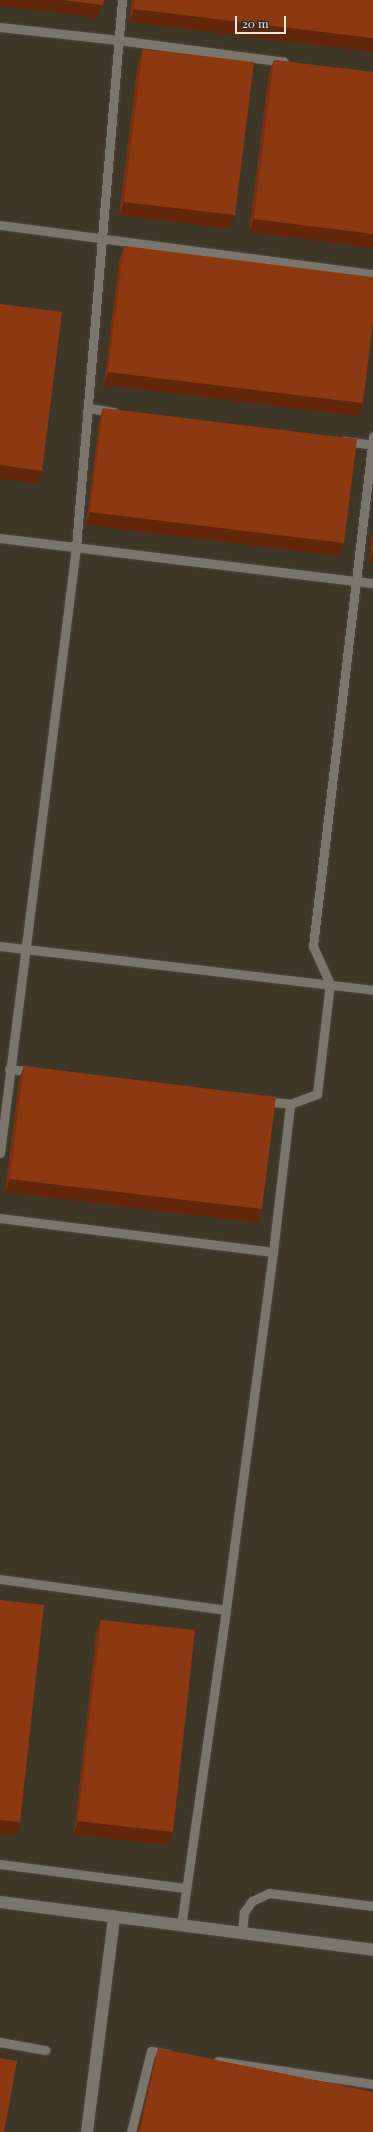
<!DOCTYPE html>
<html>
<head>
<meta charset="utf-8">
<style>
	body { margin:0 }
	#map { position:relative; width:373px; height:2132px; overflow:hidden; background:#322d24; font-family:"Playfair Display",serif }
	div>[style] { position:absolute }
	.built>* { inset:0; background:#3e3728 }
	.roads { filter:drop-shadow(0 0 1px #4b4840) drop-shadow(0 0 1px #4b4840) }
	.lane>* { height:9px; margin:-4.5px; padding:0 4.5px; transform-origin:4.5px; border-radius:4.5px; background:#7b766b }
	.street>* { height:12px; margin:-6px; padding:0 6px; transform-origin:6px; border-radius:6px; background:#7b766b }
	.wall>* { inset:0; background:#78300e }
	.shaded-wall>* { inset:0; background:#62270b }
	.building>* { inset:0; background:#8c3810 }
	span { translate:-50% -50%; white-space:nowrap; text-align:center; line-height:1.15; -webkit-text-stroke:3px #322d24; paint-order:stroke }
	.scale { position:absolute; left:235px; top:16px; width:51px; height:18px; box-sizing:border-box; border:2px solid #eae7e1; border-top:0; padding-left:5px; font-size:12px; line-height:14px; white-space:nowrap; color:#eae7e1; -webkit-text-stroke:3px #322d24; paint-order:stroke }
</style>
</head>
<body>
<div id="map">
	<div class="built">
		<i style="clip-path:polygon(0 0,373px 0,373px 2132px,0 2132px)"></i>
	</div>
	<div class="roads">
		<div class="lane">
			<i style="left:0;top:27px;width:119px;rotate:6.3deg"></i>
			<i style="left:118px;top:40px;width:167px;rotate:7.5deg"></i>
			<i style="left:0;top:225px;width:376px;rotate:7.5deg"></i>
			<i style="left:88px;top:408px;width:26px;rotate:9deg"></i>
			<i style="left:345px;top:441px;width:28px;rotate:8deg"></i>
			<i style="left:0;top:538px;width:376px;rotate:6.9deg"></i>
			<i style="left:0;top:946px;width:376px;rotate:6.7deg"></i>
			<i style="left:9px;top:1069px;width:25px;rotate:7deg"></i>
			<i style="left:263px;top:1101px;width:27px;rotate:6deg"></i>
			<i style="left:0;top:1153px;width:611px;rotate:-82.85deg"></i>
			<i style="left:76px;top:547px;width:549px;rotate:-85.19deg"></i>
			<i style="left:0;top:1218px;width:275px;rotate:7.1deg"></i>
			<i style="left:273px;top:1252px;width:361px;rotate:97.5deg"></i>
			<i style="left:226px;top:1610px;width:318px;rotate:98.1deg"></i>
			<i style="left:273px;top:1252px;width:149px;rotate:-83.4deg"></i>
			<i style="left:290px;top:1104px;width:29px;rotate:-20deg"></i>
			<i style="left:317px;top:1094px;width:111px;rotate:-83.3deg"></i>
			<i style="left:330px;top:984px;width:42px;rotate:-114.1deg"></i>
			<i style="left:313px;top:946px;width:513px;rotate:-83.28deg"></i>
			<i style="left:0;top:1579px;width:228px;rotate:7.8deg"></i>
			<i style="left:0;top:1864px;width:188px;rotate:7.4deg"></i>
			<i style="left:242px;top:1933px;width:21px;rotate:-85deg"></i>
			<i style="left:244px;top:1912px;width:14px;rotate:-54deg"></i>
			<i style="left:252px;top:1901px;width:19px;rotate:-25deg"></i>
			<i style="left:269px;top:1893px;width:105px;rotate:7.1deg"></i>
			<i style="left:0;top:2042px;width:46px;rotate:10.1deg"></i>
			<i style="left:218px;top:2061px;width:157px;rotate:8.4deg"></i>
			<i style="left:131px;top:2132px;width:83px;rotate:-76.1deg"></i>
			<i style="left:151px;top:2051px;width:17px;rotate:10deg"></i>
		</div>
		<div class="street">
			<i style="left:0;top:1902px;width:376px;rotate:7.3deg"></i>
			<i style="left:87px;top:2132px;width:217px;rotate:-82.8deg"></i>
		</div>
	</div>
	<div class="wall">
		<i style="clip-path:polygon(132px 0,373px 0,373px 52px,129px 22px)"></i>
		<i style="clip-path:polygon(143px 49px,230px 229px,119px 215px,138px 62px)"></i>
		<i style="clip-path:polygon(274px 60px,373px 72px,373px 248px,249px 232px,269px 73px)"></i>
		<i style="clip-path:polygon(124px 246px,358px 416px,104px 385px,119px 260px)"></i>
		<i style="clip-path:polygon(103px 408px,339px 556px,86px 525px,99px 421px)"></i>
		<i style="clip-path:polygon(373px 528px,373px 562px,369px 562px)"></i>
		<i style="clip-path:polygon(24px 1066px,262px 1209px,257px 1223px,5px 1192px,19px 1079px)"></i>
		<i style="clip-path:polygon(101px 1620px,168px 1845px,74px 1835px,96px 1633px)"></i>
		<i style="clip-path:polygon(158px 2048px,373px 2132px,138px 2132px,154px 2062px)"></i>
	</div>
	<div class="shaded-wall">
		<i style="clip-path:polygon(0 0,62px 0,103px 5px,98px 18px,0 6px)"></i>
		<i style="clip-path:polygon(134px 9px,373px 38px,373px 52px,129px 22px)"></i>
		<i style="clip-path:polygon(124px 202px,235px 215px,230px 229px,119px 215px)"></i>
		<i style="clip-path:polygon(254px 219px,373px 234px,373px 248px,249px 232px)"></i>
		<i style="clip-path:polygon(108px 372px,363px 403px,358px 416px,104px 385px)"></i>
		<i style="clip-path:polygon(0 465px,42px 471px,37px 484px,0 479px)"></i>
		<i style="clip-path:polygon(90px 512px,344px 543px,339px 556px,86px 525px)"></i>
		<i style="clip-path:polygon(373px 550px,373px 562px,369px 562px)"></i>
		<i style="clip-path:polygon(10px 1179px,262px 1209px,257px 1223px,5px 1192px)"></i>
		<i style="clip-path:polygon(0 1820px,20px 1822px,15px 1836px,0 1834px)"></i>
		<i style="clip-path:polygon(78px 1821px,173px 1832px,168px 1845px,74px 1835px)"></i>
	</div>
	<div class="building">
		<i style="clip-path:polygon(62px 0,104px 0,103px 5px)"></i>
		<i style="clip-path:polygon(135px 0,373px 0,373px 38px,134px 9px)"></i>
		<i style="clip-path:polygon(143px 49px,254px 62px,235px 215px,124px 202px)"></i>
		<i style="clip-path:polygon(274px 60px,373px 72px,373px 234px,254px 219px)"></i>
		<i style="clip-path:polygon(124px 246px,373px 277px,373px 321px,363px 403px,108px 372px)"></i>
		<i style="clip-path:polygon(0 304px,62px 312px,42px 471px,0 465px)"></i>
		<i style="clip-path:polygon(103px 408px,357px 439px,344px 543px,90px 512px)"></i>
		<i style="clip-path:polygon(24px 1066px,276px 1097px,262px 1209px,10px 1179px)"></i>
		<i style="clip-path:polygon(0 1600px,44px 1605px,20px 1822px,0 1820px)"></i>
		<i style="clip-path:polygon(101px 1620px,195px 1630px,173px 1832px,78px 1821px)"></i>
		<i style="clip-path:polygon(158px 2048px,373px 2092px,373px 2132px,140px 2132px)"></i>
		<i style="clip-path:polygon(0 2058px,17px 2061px,4px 2132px,0 2132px)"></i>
	</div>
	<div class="scale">20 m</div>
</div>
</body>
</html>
